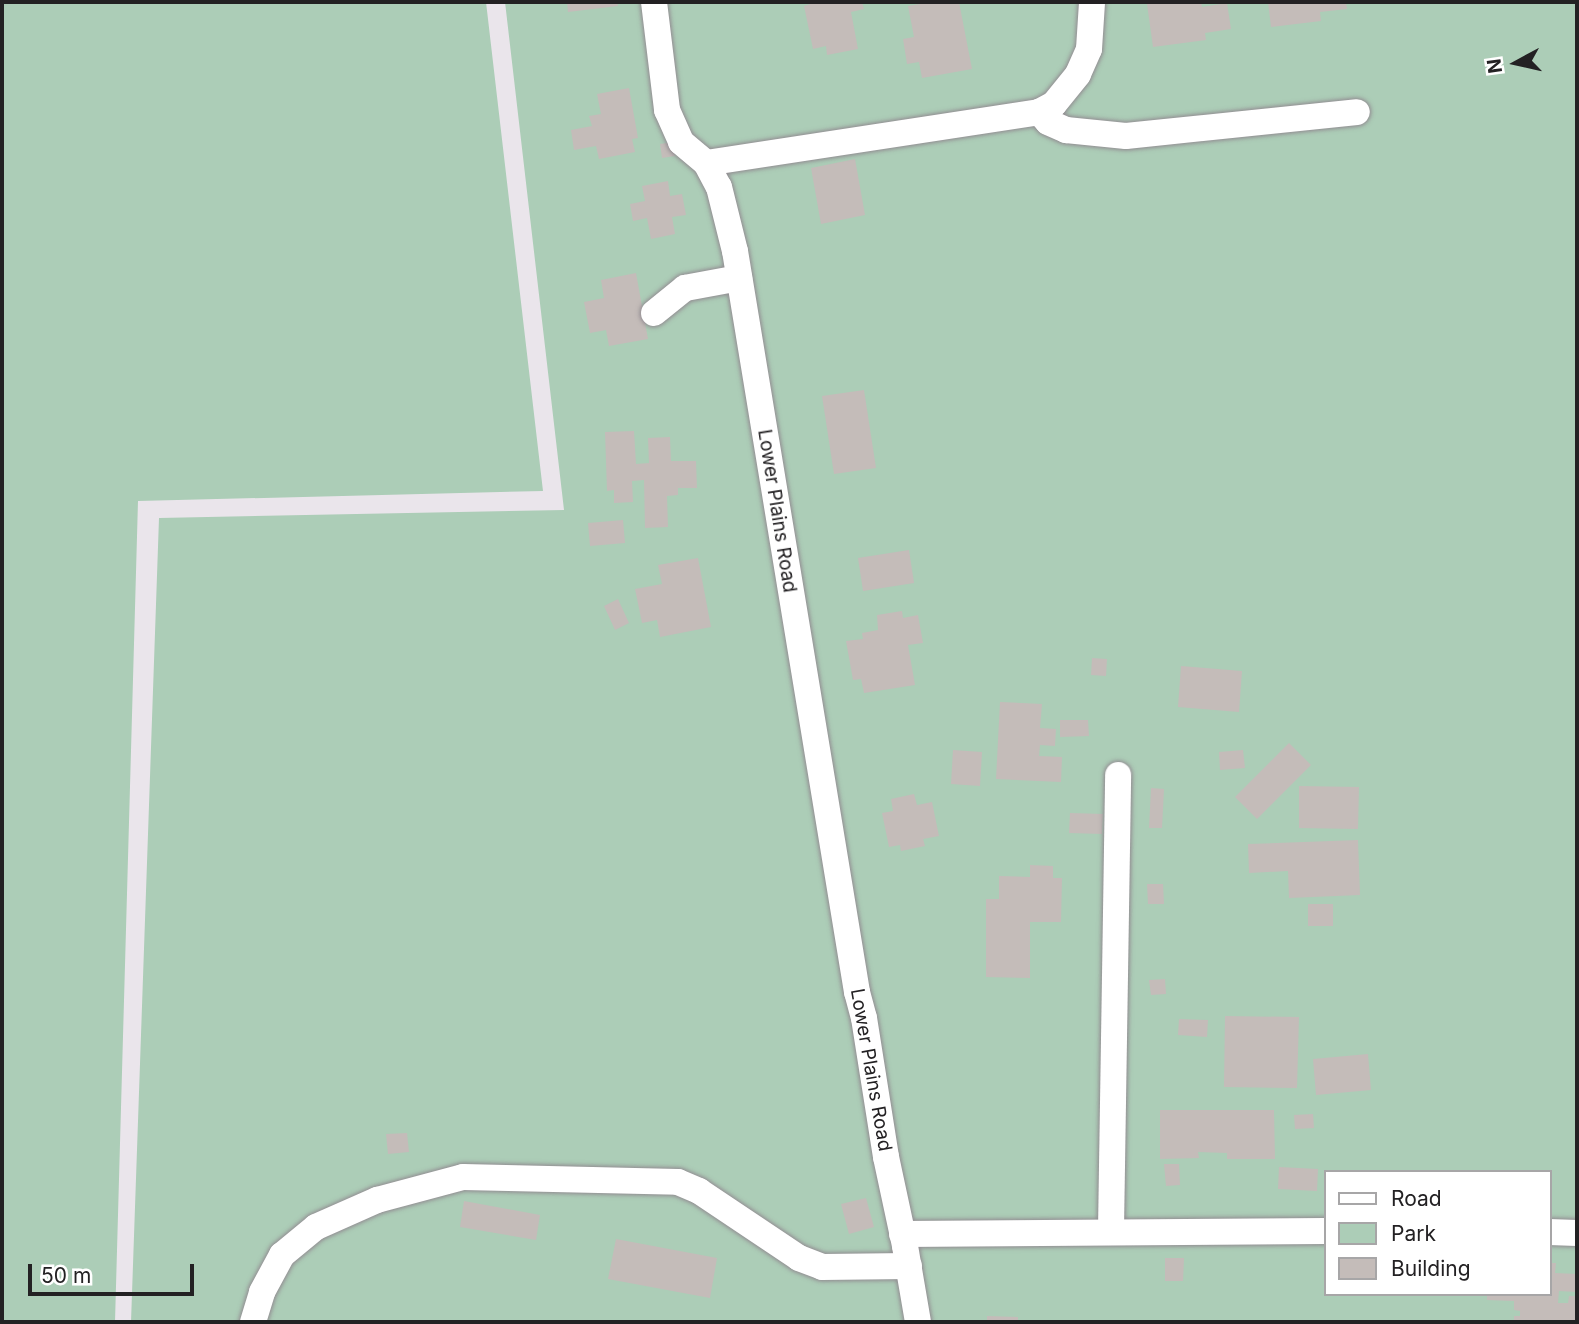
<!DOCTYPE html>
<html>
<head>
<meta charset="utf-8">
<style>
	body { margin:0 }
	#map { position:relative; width:1579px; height:1324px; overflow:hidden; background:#eae5eb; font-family:Inter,sans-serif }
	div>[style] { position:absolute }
	.green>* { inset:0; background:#accdb7 }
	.building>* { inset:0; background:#c4bcb9 }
	.roads { filter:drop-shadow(0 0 2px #928d92) drop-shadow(0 0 2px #928d92) }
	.minor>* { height:26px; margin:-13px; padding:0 13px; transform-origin:13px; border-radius:13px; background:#fff }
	span { translate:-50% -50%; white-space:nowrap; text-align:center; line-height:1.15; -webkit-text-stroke:5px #fff; paint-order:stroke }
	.street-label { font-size:19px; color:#232123 }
	.frame { position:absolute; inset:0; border:4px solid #232123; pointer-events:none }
	.legend { position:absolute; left:1324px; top:1170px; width:228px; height:126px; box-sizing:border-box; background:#fff; border:2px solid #a7a6a7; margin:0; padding:9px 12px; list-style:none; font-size:21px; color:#232123 }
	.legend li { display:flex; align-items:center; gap:14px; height:35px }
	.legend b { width:35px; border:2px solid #a7a6a7 }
	.north { position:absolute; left:1481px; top:28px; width:70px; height:70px; -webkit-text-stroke:5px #fff; paint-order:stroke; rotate:262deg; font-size:19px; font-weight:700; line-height:28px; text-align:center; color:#232123 }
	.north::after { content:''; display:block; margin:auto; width:24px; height:32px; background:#232123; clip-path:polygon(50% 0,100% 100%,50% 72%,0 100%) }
	.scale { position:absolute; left:28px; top:1264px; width:166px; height:32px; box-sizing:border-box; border:4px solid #232123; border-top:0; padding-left:9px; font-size:21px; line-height:24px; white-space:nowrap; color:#232123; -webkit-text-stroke:5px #fff; paint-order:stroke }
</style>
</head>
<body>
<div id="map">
	<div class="green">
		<i style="clip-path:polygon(2px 2px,486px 2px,543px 491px,138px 501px,115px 1322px,2px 1322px)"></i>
		<i style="clip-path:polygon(evenodd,505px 2px,1577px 2px,1577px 1322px,131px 1322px,159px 518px,564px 510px,505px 2px,1325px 1172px,1549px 1172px,1549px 1294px,1325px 1294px,1325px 1172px)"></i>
	</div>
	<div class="building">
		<i style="clip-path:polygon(567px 2px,617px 2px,618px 6px,568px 12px)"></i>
		<i style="clip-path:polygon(816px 2px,862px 2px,864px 9px,851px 12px,858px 49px,827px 55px,826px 46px,813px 49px,804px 6px)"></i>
		<i style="clip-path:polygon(931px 2px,959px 2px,972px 69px,922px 78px,919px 62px,907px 64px,903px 39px,914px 37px,908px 6px)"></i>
		<i style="clip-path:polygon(1160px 2px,1201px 2px,1202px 7px,1227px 3px,1231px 29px,1205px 33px,1206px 40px,1153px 47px,1147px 4px)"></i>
		<i style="clip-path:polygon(1268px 2px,1346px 2px,1347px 9px,1320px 12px,1321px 21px,1271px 27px)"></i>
		<i style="clip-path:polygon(629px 88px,638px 138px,632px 139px,635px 152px,599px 159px,596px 146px,574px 150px,571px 130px,592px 126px,589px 116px,601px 114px,597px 94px)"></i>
		<i style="clip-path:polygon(672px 142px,675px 156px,662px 158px,660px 144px)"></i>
		<i style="clip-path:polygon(855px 159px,865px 215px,821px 224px,811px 168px)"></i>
		<i style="clip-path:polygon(668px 181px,670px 196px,682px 194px,686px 215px,672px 217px,675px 234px,651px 239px,647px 218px,633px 221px,630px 204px,645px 201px,642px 186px)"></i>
		<i style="clip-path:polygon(636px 273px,648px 339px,609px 346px,606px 330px,590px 333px,584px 302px,604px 298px,601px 280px)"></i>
		<i style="clip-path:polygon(864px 390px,876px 468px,834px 474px,822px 396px)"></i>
		<i style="clip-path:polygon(634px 431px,636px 464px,649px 463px,648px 438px,670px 437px,671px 461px,696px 461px,697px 488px,678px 488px,678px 495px,667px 496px,668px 527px,645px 528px,644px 480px,632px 481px,633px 502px,614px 503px,614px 490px,607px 491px,605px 432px)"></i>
		<i style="clip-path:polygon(623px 520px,625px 543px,590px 546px,588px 523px)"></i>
		<i style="clip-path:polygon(909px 550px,914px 583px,863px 591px,858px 558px)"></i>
		<i style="clip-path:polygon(698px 558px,711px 627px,660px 637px,657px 620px,642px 623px,635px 589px,662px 584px,658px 565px)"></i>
		<i style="clip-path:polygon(618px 599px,629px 623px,615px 630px,604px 606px)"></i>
		<i style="clip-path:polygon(902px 611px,903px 618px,918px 615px,923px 643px,908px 645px,915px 685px,864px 693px,861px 679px,853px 680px,846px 641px,863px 639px,862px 633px,878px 630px,877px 615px)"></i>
		<i style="clip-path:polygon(1092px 658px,1107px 659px,1106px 676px,1091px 675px)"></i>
		<i style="clip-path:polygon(1181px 666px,1242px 671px,1239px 712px,1178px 707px)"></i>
		<i style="clip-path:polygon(1000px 702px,1042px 704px,1040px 728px,1056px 729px,1055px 746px,1040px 745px,1039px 756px,1062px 757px,1061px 782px,996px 779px)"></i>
		<i style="clip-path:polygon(1060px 720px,1088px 720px,1089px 736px,1060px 737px)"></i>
		<i style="clip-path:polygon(1289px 743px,1311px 765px,1257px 819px,1235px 797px)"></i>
		<i style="clip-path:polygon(953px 750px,982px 752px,980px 786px,951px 784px)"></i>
		<i style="clip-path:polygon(1243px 750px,1245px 768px,1220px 770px,1219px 752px)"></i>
		<i style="clip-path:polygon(1299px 786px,1359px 787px,1358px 829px,1299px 828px)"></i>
		<i style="clip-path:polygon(1151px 788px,1164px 789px,1162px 828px,1149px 828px)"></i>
		<i style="clip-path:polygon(914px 794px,917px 805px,932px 802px,939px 836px,923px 839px,925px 846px,901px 851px,900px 845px,889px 847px,882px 813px,893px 811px,891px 799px)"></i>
		<i style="clip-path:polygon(1070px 813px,1103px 814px,1102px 834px,1069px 833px)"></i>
		<i style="clip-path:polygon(1358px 840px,1360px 895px,1289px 898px,1288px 871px,1249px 873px,1248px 844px)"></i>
		<i style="clip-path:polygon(1030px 865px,1053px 866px,1053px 878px,1062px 878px,1061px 922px,1030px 922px,1030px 978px,986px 977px,986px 899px,999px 899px,999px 876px,1030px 877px)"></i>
		<i style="clip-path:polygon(1147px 884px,1163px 884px,1164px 904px,1148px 904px)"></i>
		<i style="clip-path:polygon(1308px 904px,1333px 904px,1333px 926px,1308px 926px)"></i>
		<i style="clip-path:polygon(1165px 979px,1166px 994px,1151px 995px,1149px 980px)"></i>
		<i style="clip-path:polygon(1225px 1016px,1299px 1017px,1297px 1088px,1224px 1087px)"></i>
		<i style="clip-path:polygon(1179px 1019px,1208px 1020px,1207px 1037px,1178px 1035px)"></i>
		<i style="clip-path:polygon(1368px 1054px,1371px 1090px,1316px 1095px,1313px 1059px)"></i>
		<i style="clip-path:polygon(1160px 1110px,1274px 1110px,1275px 1159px,1227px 1159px,1227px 1153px,1198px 1152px,1199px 1158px,1160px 1159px)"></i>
		<i style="clip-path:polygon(1313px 1114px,1314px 1128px,1295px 1129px,1294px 1115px)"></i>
		<i style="clip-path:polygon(407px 1133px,409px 1152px,388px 1154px,386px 1134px)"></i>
		<i style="clip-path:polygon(1164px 1164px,1179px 1164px,1180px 1185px,1166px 1186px)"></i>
		<i style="clip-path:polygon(1279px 1167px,1318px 1169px,1317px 1191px,1278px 1189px)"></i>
		<i style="clip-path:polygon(866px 1198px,874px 1227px,849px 1234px,841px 1204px)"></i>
		<i style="clip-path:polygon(464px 1201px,540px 1215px,536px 1240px,460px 1227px)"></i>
		<i style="clip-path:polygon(616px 1239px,717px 1258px,710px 1298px,608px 1279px)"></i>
		<i style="clip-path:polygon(1165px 1258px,1184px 1258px,1183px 1281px,1165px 1281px)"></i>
		<i style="clip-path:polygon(1549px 1263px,1556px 1263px,1555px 1273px,1577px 1274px,1577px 1292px,1559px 1291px,1558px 1303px,1568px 1303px,1569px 1296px,1577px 1296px,1577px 1320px,1514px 1322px,1514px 1316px,1520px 1316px,1520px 1311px,1514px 1310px,1514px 1301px,1487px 1300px,1487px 1294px,1549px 1294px)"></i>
		<i style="clip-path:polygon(987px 1316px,1018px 1317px,1018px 1322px,987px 1322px)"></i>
	</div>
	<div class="roads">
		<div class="minor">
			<i style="left:654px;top:2px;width:109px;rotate:83.1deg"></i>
			<i style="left:667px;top:110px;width:35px;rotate:66deg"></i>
			<i style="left:681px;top:142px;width:33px;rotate:40deg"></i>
			<i style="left:706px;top:163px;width:27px;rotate:62deg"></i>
			<i style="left:719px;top:187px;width:66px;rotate:76deg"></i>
			<i style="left:735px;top:251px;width:751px;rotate:80.65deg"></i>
			<i style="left:857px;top:992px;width:27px;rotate:75deg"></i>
			<i style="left:864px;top:1018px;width:141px;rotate:81deg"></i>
			<i style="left:886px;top:1157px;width:91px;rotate:77.9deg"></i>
			<i style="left:905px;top:1246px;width:77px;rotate:80.3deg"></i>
			<i style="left:1039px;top:112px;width:13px;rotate:48deg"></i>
			<i style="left:1048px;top:122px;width:20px;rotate:24deg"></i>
			<i style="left:1066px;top:130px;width:60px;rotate:5.7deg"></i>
			<i style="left:1126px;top:136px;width:232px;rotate:-5.9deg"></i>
			<i style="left:706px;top:163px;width:337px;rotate:-8.7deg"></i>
			<i style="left:1039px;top:112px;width:17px;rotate:-28deg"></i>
			<i style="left:1054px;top:104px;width:38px;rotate:-51deg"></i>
			<i style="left:1078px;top:74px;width:27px;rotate:-66deg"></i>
			<i style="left:1089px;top:49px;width:47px;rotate:-86.3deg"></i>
			<i style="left:654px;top:313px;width:40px;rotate:-39deg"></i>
			<i style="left:685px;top:288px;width:55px;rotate:-10.5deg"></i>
			<i style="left:1111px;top:1230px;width:455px;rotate:-89.1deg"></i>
			<i style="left:1549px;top:1232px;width:28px;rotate:2deg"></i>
			<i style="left:902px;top:1234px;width:423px;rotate:-0.4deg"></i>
			<i style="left:253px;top:1322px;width:31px;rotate:-73deg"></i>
			<i style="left:262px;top:1292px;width:42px;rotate:-61.6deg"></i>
			<i style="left:282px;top:1255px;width:44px;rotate:-39.5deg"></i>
			<i style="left:316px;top:1227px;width:67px;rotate:-23.9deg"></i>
			<i style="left:377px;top:1200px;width:89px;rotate:-15deg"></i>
			<i style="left:463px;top:1177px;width:215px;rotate:1.3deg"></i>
			<i style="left:678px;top:1182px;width:23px;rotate:23deg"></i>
			<i style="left:699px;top:1191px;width:120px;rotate:33.8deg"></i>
			<i style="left:799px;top:1258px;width:25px;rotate:21deg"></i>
			<i style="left:822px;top:1267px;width:87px;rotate:-0.7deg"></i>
		</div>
	</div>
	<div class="street-label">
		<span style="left:777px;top:511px;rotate:81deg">Lower Plains Road</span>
		<span style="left:871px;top:1070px;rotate:80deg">Lower Plains Road</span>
	</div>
	<div class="frame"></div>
	<ul class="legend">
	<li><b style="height:9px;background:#fff"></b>Road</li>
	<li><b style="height:19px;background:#accdb7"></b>Park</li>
	<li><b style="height:19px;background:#c4bcb9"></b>Building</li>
	</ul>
	<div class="north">N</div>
	<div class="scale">50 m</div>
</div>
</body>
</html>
